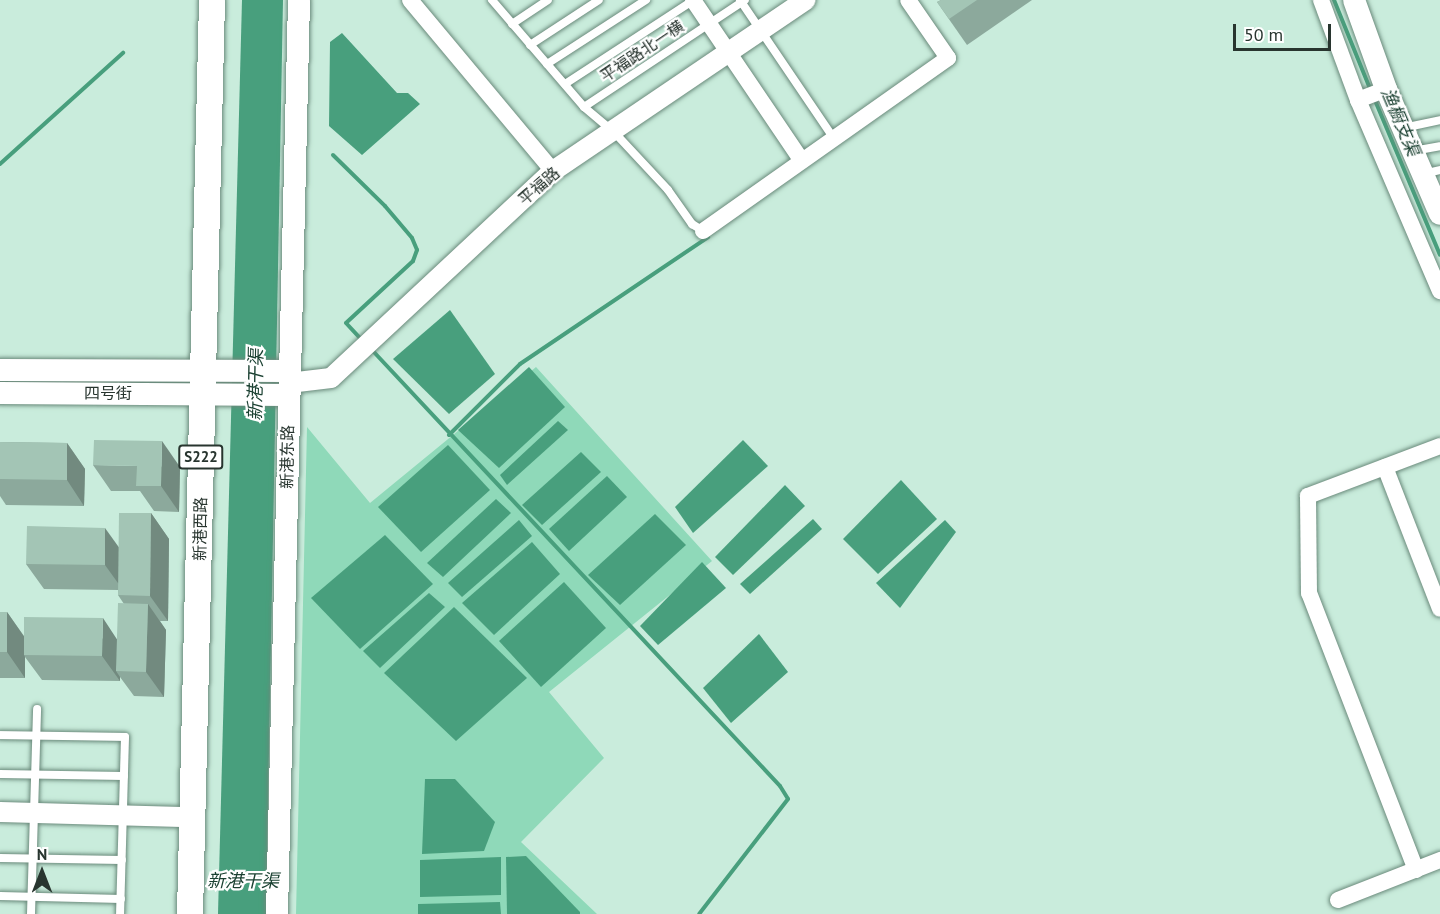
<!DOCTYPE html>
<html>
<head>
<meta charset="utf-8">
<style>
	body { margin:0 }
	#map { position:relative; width:1440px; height:914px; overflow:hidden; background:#c9ecdc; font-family:"PT Sans","Noto Sans SC",sans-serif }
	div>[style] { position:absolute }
	.green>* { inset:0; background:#8fd9b9 }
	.water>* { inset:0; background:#489f7d }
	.stream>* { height:4px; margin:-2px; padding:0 2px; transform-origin:2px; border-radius:2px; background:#489f7d }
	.roads { filter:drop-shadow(0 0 2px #6a8a7b) drop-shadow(0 0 2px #6a8a7b) }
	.service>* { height:8px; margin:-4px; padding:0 4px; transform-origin:4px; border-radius:4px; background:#fff }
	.minor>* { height:16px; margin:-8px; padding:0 8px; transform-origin:8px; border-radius:8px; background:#fff }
	.tertiary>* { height:20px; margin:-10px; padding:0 10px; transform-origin:10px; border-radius:10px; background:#fff }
	.secondary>* { height:22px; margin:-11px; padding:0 11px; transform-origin:11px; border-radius:11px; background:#fff }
	.primary>* { height:26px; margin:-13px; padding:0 13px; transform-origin:13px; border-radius:13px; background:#fff }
	.wall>* { inset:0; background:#8ca99c }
	.shaded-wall>* { inset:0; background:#728a7f }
	.building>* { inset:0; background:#a3c5b5 }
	span { translate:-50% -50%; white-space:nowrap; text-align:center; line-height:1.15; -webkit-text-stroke:4.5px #fff; paint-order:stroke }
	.shield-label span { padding:2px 4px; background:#fff; border:2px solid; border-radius:4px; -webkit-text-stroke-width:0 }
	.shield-label { font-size:15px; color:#28352f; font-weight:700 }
	.street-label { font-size:16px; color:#28352f }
	.water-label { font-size:18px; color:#1b4132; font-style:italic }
	.north { position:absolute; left:12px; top:842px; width:60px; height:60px; -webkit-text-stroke:4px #fff; paint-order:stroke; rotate:0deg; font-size:16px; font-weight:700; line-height:24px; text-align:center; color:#28352f }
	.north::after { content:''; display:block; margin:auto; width:21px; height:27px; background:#28352f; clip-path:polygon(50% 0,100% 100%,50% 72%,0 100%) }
	.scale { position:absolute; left:1233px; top:24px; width:98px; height:27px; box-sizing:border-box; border:3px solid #28352f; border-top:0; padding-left:8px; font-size:18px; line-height:21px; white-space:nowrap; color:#28352f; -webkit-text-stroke:4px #fff; paint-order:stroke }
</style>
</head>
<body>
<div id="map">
	<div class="green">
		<i style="clip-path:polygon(536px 367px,712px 561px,549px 692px,604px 758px,521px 842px,597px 914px,296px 914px,307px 427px,370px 503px)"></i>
	</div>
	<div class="water">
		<i style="clip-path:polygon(242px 0,283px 0,266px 914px,218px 914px)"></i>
		<i style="clip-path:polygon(342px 33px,397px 93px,408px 93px,420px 104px,362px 155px,329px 126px,330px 42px)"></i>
		<i style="clip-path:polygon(450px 310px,495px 374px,449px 414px,393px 359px)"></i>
		<i style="clip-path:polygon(529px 367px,565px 407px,499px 468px,458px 430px)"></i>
		<i style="clip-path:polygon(558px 421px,568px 430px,507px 485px,500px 475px)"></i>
		<i style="clip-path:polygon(743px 440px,768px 466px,693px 533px,675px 507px)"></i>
		<i style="clip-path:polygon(448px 445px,490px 490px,421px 552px,378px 507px)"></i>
		<i style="clip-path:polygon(581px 452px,601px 472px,542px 525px,522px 505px)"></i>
		<i style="clip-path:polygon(607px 476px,627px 497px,569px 551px,549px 529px)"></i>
		<i style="clip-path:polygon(901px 480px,937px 519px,878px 574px,843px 539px)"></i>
		<i style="clip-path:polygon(785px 485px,805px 506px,733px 575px,715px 557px)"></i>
		<i style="clip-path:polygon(496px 499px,511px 513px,443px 577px,427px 563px)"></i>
		<i style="clip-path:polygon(655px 514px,686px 545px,620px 605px,588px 575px)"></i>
		<i style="clip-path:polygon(813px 519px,822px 529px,750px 594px,740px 584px)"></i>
		<i style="clip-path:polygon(519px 520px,532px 536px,462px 597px,448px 583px)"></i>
		<i style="clip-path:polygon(945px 520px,956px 532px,900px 608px,876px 583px)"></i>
		<i style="clip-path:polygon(385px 535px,433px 584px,360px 649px,311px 598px)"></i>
		<i style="clip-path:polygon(532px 542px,560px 574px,494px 635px,462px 603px)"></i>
		<i style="clip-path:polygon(702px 562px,726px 588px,658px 645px,640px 626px)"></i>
		<i style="clip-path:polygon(564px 582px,606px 628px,541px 687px,499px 641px)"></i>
		<i style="clip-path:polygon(429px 593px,445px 607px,380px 668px,363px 651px)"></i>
		<i style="clip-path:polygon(454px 607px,527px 678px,456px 741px,384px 673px)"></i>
		<i style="clip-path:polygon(759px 634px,788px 672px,731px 723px,703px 688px)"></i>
		<i style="clip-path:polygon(425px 779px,455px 779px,495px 822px,484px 851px,422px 854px)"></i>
		<i style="clip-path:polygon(526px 856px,580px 912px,580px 914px,507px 914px,506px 857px)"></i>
		<i style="clip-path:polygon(501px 857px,501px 895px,420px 897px,420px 860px)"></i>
		<i style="clip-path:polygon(500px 902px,501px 914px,418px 914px,418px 904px)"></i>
	</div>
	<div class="stream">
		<i style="left:1334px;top:0;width:98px;rotate:67.9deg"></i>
		<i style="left:1374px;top:98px;width:170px;rotate:67.2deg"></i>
		<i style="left:333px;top:155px;width:73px;rotate:44.4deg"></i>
		<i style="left:385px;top:206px;width:42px;rotate:49.8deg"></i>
		<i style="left:412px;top:238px;width:13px;rotate:67deg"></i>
		<i style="left:417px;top:250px;width:12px;rotate:110deg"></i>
		<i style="left:413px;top:261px;width:91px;rotate:137.2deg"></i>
		<i style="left:346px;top:323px;width:23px;rotate:47deg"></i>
		<i style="left:0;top:164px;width:166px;rotate:-42.1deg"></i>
		<i style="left:372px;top:350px;width:597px;rotate:46.9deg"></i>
		<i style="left:780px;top:786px;width:15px;rotate:58deg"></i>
		<i style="left:788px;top:799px;width:145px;rotate:127.7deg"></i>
		<i style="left:449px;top:435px;width:100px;rotate:-45deg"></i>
		<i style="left:520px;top:364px;width:227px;rotate:-34deg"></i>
	</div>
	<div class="roads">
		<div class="service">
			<i style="left:492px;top:0;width:141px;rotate:49.3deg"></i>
			<i style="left:584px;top:107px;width:39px;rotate:40deg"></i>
			<i style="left:614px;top:132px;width:79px;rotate:47deg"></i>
			<i style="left:668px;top:190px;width:42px;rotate:54.8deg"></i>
			<i style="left:692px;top:224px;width:13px;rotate:32deg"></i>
			<i style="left:740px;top:0;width:168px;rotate:55.9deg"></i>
			<i style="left:512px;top:24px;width:43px;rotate:-33.7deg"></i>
			<i style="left:530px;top:45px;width:82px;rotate:-33.1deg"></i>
			<i style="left:547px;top:64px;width:118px;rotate:-32.9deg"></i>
			<i style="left:565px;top:84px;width:154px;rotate:-33.1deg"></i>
			<i style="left:584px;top:107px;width:193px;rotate:-33.6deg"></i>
			<i style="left:1403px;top:128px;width:38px;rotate:-12deg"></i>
			<i style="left:1413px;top:151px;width:27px;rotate:-10deg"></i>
			<i style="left:1423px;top:174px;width:17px;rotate:-13deg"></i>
			<i style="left:0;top:735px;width:125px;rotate:0.9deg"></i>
			<i style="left:125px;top:737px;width:177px;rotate:91.6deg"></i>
			<i style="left:0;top:774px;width:124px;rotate:0.9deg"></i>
			<i style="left:0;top:858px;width:122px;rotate:0.9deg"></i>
			<i style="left:0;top:896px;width:121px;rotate:1.4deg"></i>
			<i style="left:31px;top:914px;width:205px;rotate:-88.3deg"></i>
		</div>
		<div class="minor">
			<i style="left:410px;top:0;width:223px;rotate:50.1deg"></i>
			<i style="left:693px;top:0;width:194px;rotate:55.9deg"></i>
			<i style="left:1321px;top:0;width:107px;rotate:69.7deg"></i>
			<i style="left:1358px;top:100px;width:208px;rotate:66.8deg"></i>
			<i style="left:1358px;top:100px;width:30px;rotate:-21deg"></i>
			<i style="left:703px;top:231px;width:300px;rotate:-35.2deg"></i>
			<i style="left:948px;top:58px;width:70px;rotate:-124.6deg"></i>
			<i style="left:1385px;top:467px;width:152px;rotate:68.8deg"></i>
			<i style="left:1416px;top:870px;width:297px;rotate:-111.1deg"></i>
			<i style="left:1309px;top:593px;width:97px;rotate:-90.6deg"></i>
			<i style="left:1308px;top:496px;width:141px;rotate:-20.7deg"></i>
			<i style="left:1338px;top:900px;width:110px;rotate:-21.4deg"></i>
		</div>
		<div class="tertiary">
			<i style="left:289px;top:383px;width:42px;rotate:-6.8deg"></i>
			<i style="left:331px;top:378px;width:304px;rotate:-43deg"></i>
			<i style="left:553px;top:171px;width:305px;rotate:-34.1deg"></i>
			<i style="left:0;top:812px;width:182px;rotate:1.6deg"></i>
		</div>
		<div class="secondary">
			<i style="left:1354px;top:0;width:95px;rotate:70.2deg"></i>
			<i style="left:1386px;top:89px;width:136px;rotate:66.6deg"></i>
			<i style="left:0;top:370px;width:289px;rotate:0.2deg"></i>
			<i style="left:0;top:393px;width:288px;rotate:0.4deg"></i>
			<i style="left:277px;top:914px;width:914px;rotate:-88.62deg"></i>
		</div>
		<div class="primary">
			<i style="left:190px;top:914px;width:914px;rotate:-88.62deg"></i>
		</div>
	</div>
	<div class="wall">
		<i style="clip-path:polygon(941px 0,1032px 0,967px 45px,937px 2px)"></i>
		<i style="clip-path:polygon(0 442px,67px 443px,85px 469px,84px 506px,6px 505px,0 496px)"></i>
		<i style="clip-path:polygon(93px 465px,180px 467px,179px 512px,154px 511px,140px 491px,111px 491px)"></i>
		<i style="clip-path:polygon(151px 513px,169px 539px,168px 621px,160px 621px,166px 630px,164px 697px,134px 696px,120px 677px,120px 681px,42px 680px,25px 657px,25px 678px,0 678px,0 612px,7px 612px,24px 636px,117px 639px,124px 604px,118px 595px,118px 590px,44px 589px,26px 564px,119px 547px)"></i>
	</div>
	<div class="shaded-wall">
		<i style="clip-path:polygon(162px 441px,180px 467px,179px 512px,161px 486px)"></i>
		<i style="clip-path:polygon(67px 443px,85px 469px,84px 506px,67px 480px)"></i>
		<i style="clip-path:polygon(151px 513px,169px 539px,168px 621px,150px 596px)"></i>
		<i style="clip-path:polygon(105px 528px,123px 553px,123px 590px,105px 565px)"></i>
		<i style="clip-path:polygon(148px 604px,166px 630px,164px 697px,146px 672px)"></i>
		<i style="clip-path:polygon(7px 612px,25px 638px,24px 655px,25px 657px,25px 678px,7px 652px)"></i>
		<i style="clip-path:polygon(103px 618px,120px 644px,116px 671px,120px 677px,120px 681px,102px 656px)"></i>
	</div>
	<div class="building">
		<i style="clip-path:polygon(941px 0,977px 0,949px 19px,937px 2px)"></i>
		<i style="clip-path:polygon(94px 440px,162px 441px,161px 486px,136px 486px,137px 466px,93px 465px)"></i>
		<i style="clip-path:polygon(0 442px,67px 443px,67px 480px,0 479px)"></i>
		<i style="clip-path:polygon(119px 513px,151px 513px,150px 596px,118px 595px)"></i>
		<i style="clip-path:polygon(27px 526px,105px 528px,105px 565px,26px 564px)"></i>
		<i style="clip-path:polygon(118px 603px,148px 604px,146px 672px,116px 671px)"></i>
		<i style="clip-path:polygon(0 612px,7px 612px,7px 652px,0 652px)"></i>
		<i style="clip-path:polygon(24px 617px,103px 618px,102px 656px,24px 655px)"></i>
	</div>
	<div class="shield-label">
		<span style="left:201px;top:457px">S222</span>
	</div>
	<div class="street-label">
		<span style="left:642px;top:51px;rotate:-34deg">平福路北一横</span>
		<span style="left:539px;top:186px;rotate:-41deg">平福路</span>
		<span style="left:108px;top:393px">四号街</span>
		<span style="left:287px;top:457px;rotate:-89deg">新港东路</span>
		<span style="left:200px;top:529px;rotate:-89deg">新港西路</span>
	</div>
	<div class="water-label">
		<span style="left:1400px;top:122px;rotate:67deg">渔橱支渠</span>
		<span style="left:256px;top:385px;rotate:-89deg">新港干渠</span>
		<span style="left:243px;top:881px">新港干渠</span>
	</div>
	<div class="north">N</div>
	<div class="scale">50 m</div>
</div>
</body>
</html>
